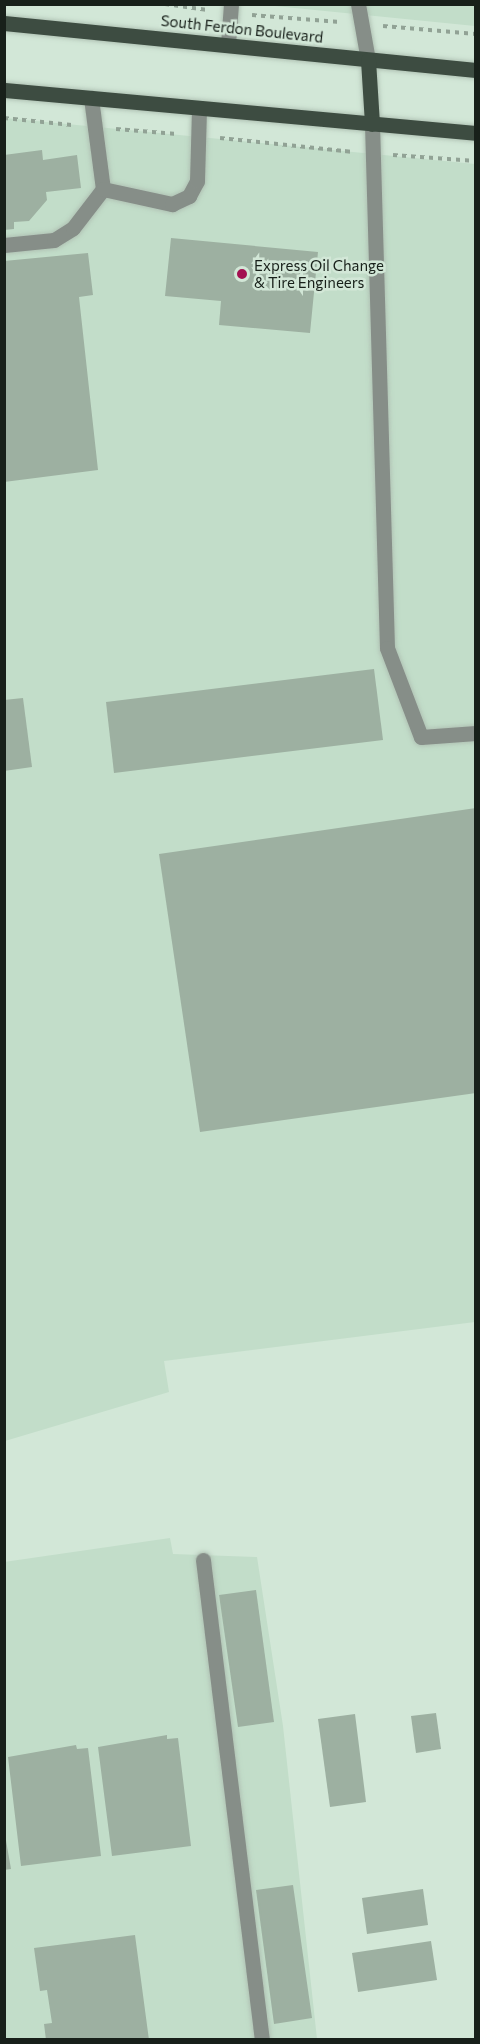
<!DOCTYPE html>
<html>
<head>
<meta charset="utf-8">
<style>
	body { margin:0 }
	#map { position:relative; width:480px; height:2044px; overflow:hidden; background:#d2e7d7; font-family:Commissioner,sans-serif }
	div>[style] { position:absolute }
	.built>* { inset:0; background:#c2ddc9 }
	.building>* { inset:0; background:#9db0a1 }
	.path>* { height:4px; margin-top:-2px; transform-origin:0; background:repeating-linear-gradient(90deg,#91a295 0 4.5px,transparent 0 9px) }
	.roads { filter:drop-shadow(0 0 2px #b1c3b5) drop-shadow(0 0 2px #b1c3b5) }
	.lane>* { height:15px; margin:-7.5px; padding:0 7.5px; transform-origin:7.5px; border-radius:7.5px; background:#868e88 }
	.primary>* { height:15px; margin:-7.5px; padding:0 7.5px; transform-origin:7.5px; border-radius:7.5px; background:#3d4c41 }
	.dots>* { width:16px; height:16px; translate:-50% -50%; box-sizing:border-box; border:3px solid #d2e7d7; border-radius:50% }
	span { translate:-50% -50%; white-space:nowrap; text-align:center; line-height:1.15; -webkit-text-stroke:5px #d2e7d7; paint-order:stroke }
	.street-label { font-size:15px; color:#18201a }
	.poi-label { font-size:15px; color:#18201a }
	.left { translate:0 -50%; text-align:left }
	.frame { position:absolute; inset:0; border:6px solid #18201a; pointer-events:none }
</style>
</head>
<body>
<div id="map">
	<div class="built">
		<i style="clip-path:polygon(265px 5px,475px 5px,475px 26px)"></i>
		<i style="clip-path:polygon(5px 118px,475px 164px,475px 1322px,164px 1361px,169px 1392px,5px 1441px)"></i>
		<i style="clip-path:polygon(170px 1538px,173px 1554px,257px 1557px,283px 1726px,317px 2039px,5px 2039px,4px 1562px)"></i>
	</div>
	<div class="building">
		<i style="clip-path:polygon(42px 150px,43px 160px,77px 155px,81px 188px,46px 192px,47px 200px,29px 221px,14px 222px,14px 229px,4px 230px,4px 155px)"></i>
		<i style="clip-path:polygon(171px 238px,318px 252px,310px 333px,219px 325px,221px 301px,165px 296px)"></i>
		<i style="clip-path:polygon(88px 253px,93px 295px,79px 297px,98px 470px,4px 482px,4px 261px)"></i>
		<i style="clip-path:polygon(374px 669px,383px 740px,114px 773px,106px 702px)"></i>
		<i style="clip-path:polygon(23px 698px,32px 767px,4px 771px,4px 700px)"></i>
		<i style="clip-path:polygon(476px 808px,476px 1093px,200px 1132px,159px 854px)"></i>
		<i style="clip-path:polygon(256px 1590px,274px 1722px,238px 1727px,219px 1595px)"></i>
		<i style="clip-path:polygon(436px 1713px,441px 1749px,416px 1753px,411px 1716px)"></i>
		<i style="clip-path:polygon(355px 1714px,366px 1802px,330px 1807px,318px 1719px)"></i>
		<i style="clip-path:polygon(167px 1735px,167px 1739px,178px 1738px,191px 1846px,112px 1856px,98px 1747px)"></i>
		<i style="clip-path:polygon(76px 1745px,77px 1749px,88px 1748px,101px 1856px,21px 1866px,8px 1757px)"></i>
		<i style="clip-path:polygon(4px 1829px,11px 1869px,4px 1870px)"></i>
		<i style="clip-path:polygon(293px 1885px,312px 2018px,274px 2024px,256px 1890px)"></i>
		<i style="clip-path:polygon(423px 1889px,428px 1925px,367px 1934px,362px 1898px)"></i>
		<i style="clip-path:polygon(135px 1935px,149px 2040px,46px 2040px,44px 2024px,52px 2023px,47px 1990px,40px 1991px,34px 1948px)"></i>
		<i style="clip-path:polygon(431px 1941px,437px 1980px,358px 1992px,352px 1953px)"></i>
	</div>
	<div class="path">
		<i style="left:165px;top:4px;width:43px;rotate:7.9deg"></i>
		<i style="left:252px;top:15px;width:88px;rotate:4.5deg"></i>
		<i style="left:383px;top:26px;width:93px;rotate:4.9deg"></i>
		<i style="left:4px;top:118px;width:68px;rotate:5.9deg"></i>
		<i style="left:116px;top:129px;width:61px;rotate:4.7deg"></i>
		<i style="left:220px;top:138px;width:134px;rotate:6deg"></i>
		<i style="left:393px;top:155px;width:83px;rotate:4.1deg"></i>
	</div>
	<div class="roads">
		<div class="lane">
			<i style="left:358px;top:4px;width:57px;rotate:79.9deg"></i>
			<i style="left:228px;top:44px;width:40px;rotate:-85.7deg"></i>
			<i style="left:91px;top:98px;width:92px;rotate:82.5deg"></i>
			<i style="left:372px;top:124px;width:524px;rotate:88.36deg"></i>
			<i style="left:387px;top:648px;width:95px;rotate:69.1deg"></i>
			<i style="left:421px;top:737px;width:55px;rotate:-4.2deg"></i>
			<i style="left:4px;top:245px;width:50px;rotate:-5.7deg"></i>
			<i style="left:54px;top:240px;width:22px;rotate:-32deg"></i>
			<i style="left:73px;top:228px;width:49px;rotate:-52.4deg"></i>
			<i style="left:103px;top:189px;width:71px;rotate:12.3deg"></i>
			<i style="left:172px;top:204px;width:19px;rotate:-25deg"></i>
			<i style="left:189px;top:196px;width:17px;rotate:-62deg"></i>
			<i style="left:197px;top:181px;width:73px;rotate:-88.4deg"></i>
			<i style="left:203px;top:1560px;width:484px;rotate:83deg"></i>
		</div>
		<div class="primary">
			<i style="left:4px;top:23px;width:474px;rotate:5.7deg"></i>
			<i style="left:368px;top:60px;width:64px;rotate:86.4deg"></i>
			<i style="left:4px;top:90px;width:474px;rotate:5.2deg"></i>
		</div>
	</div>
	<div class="dots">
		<i style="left:242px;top:274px;background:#a31051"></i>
	</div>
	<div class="street-label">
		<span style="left:242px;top:29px;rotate:6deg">South Ferdon Boulevard</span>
	</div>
	<div class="poi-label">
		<span class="left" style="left:254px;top:274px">Express Oil Change<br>&amp; Tire Engineers</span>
	</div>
	<div class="frame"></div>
</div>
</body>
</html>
